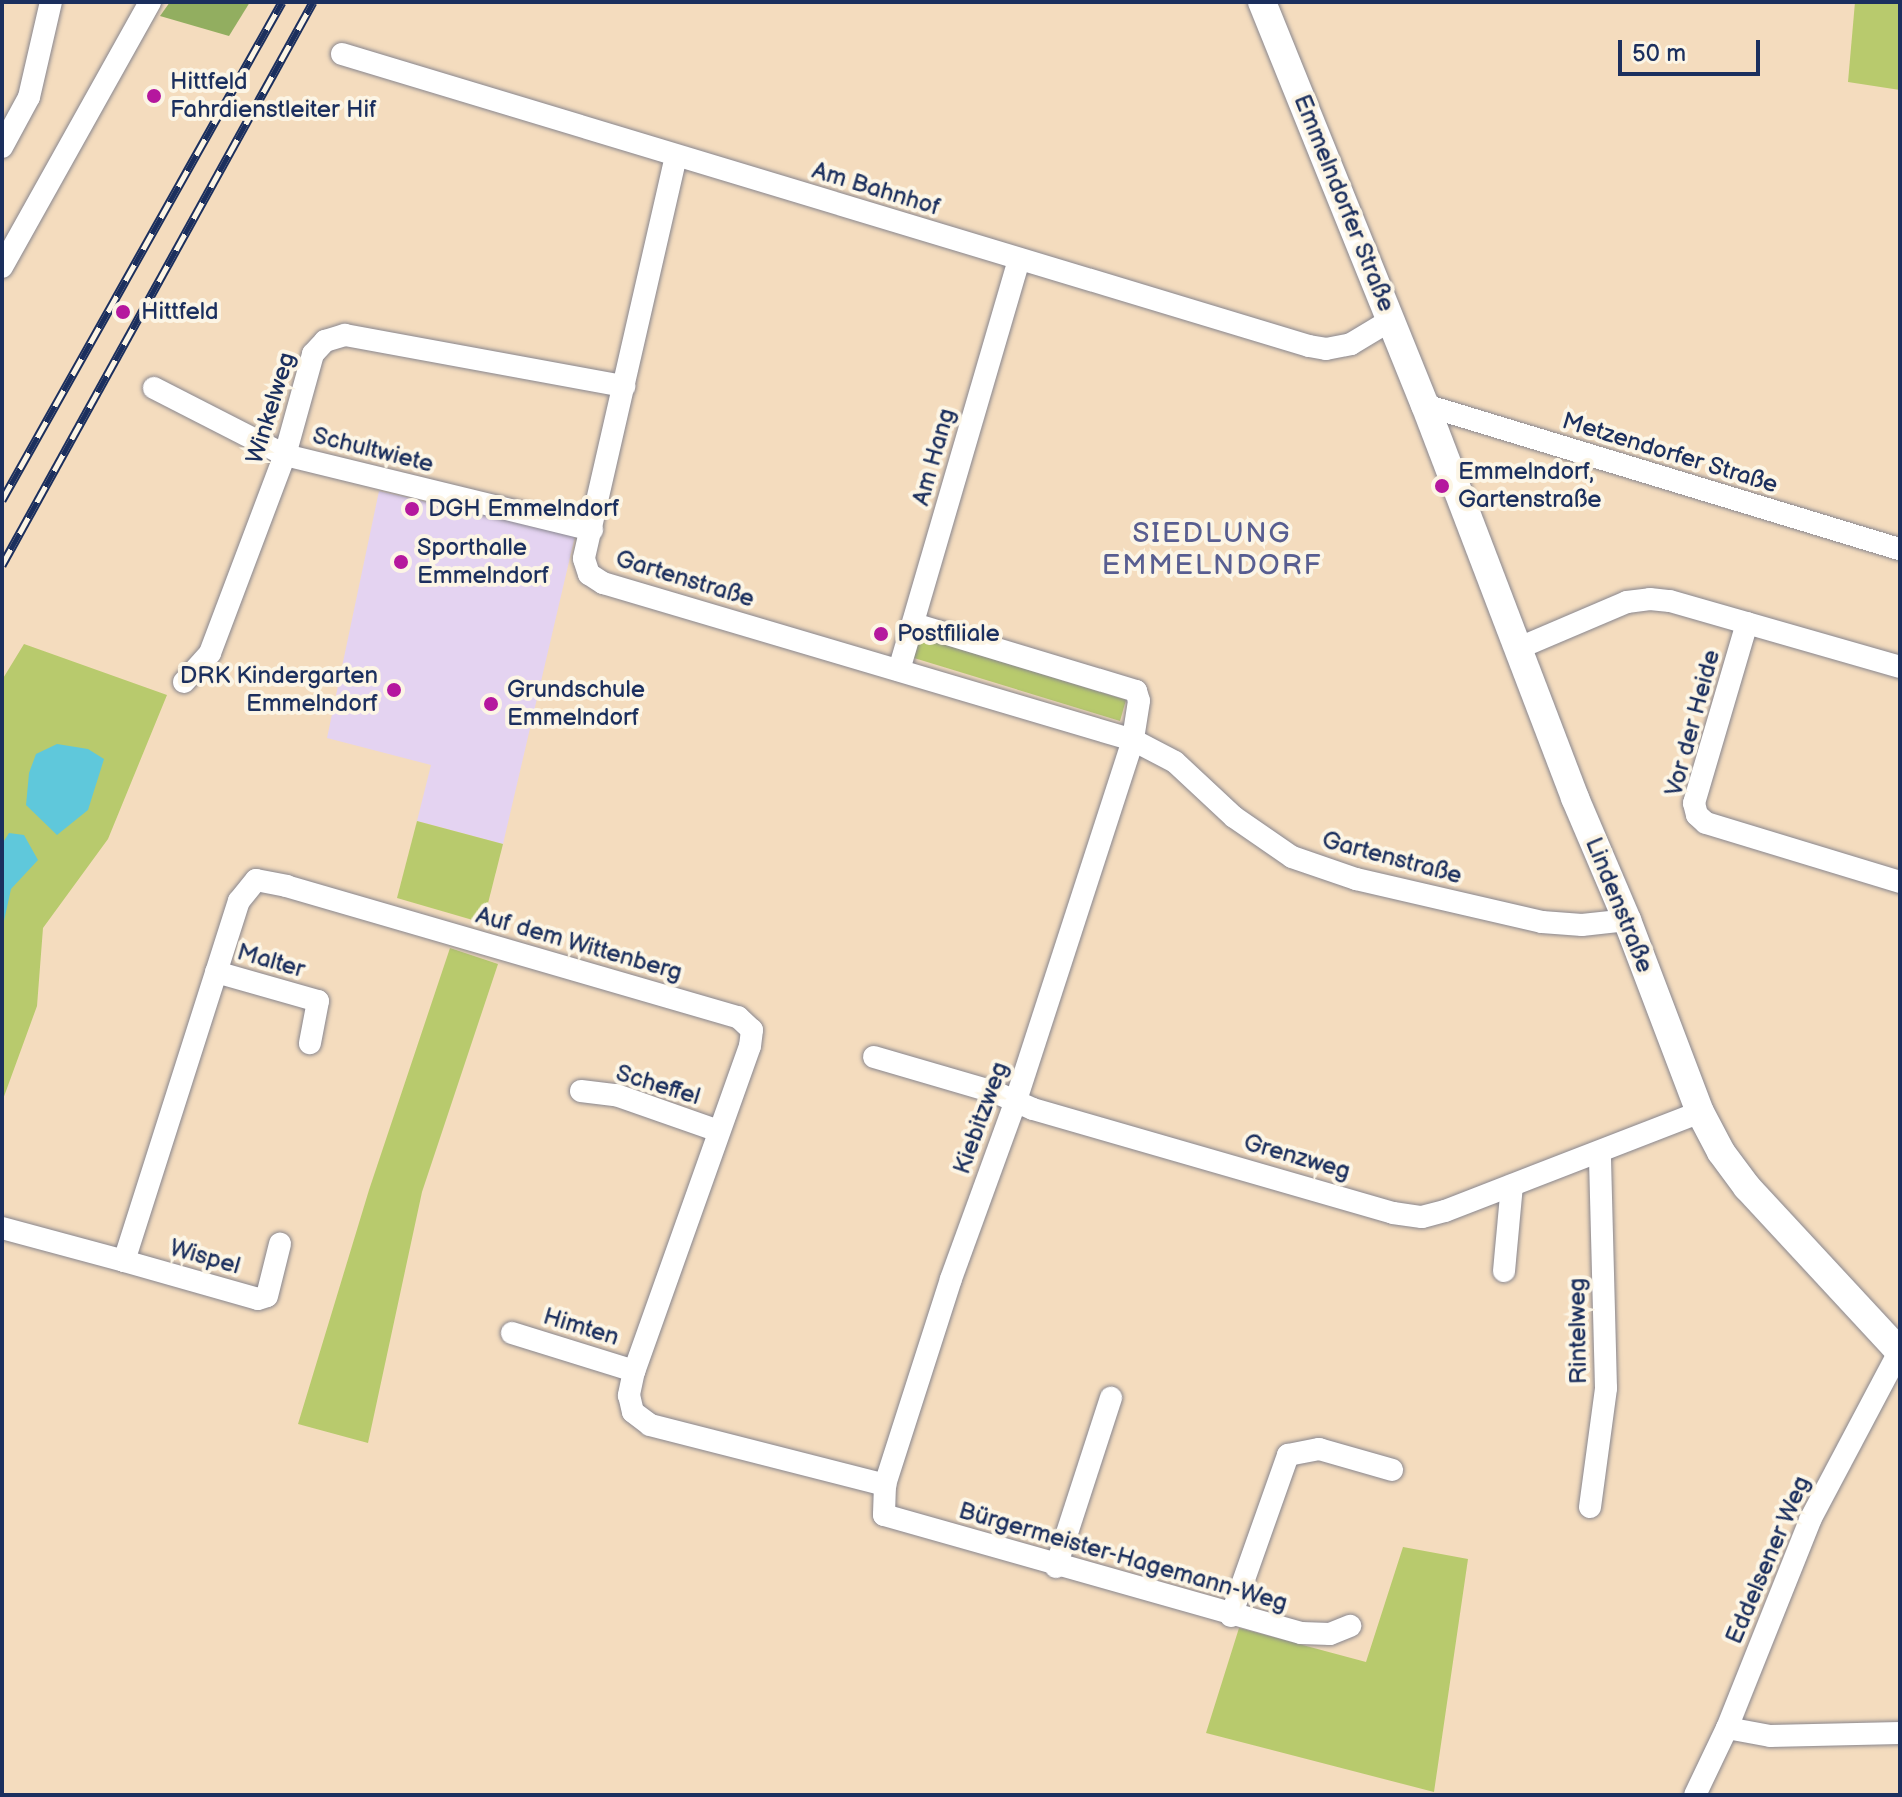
<!DOCTYPE html>
<html>
<head>
<meta charset="utf-8">
<style>
	body { margin:0 }
	#map { position:relative; width:1902px; height:1797px; overflow:hidden; background:#f4dcbe; font-family:"Balsamiq Sans",sans-serif }
	div>[style] { position:absolute }
	.built>* { inset:0; background:#e4d3f1 }
	.green>* { inset:0; background:#b8ca6d }
	.forest>* { inset:0; background:#92ae60 }
	.water>* { inset:0; background:#5fc8db }
	.roads { filter:drop-shadow(0 0 2px #88868e) drop-shadow(0 0 2px #88868e) }
	.minor>* { height:22px; margin:-11px; padding:0 11px; transform-origin:11px; border-radius:11px; background:#fff }
	.tertiary>* { height:28px; margin:-14px; padding:0 14px; transform-origin:14px; border-radius:14px; background:#fff }
	.rail>* { height:9px; margin-top:-4.5px; transform-origin:0; background:repeating-linear-gradient(90deg,#fcf5e5 0 18px,#1b2f5e 0 36px); box-sizing:border-box; border-block:2px solid #1b2f5e }
	.dots>* { width:22px; height:22px; translate:-50% -50%; box-sizing:border-box; border:4px solid #fcf5e5; border-radius:50% }
	span { translate:-50% -50%; white-space:nowrap; text-align:center; line-height:1.15; -webkit-text-stroke:8px #fcf5e5; paint-order:stroke }
	.poi-label { font-size:24px; color:#1b2f5e }
	.left { translate:0 -50%; text-align:left }
	.right { translate:-100% -50%; text-align:right }
	.street-label { font-size:24px; color:#1b2f5e }
	.quarter-label { font-size:28px; color:#585e91; letter-spacing:2px }
	.frame { position:absolute; inset:0; border:4px solid #1b2f5e; pointer-events:none }
	.scale { position:absolute; left:1618px; top:40px; width:142px; height:36px; box-sizing:border-box; border:4px solid #1b2f5e; border-top:0; padding-left:10px; font-size:24px; line-height:28px; white-space:nowrap; color:#1b2f5e; -webkit-text-stroke:6px #fcf5e5; paint-order:stroke }
</style>
</head>
<body>
<div id="map">
	<div class="built">
		<i style="clip-path:polygon(379px 491px,575px 536px,503px 844px,417px 821px,431px 765px,327px 738px)"></i>
	</div>
	<div class="green">
		<i style="clip-path:polygon(1855px 2px,1900px 2px,1900px 90px,1848px 82px)"></i>
		<i style="clip-path:polygon(920px 637px,1126px 700px,1120px 721px,914px 658px)"></i>
		<i style="clip-path:polygon(24px 644px,167px 695px,108px 839px,43px 928px,37px 1006px,2px 1102px,2px 680px)"></i>
		<i style="clip-path:polygon(417px 821px,503px 844px,483px 923px,397px 898px)"></i>
		<i style="clip-path:polygon(450px 948px,498px 964px,422px 1192px,368px 1443px,298px 1424px,369px 1190px)"></i>
		<i style="clip-path:polygon(1403px 1547px,1468px 1559px,1434px 1792px,1206px 1733px,1239px 1628px,1366px 1662px)"></i>
	</div>
	<div class="forest">
		<i style="clip-path:polygon(170px 2px,250px 2px,229px 36px,160px 16px)"></i>
	</div>
	<div class="water">
		<i style="clip-path:polygon(57px 744px,88px 749px,104px 759px,88px 810px,57px 835px,26px 805px,29px 773px,36px 754px)"></i>
		<i style="clip-path:polygon(9px 833px,24px 835px,38px 860px,11px 889px,2px 930px,2px 844px)"></i>
	</div>
	<div class="roads">
		<div class="minor">
			<i style="left:342px;top:54px;width:1010px;rotate:16.8deg"></i>
			<i style="left:1309px;top:346px;width:17px;rotate:10deg"></i>
			<i style="left:1326px;top:349px;width:25px;rotate:-11deg"></i>
			<i style="left:1351px;top:344px;width:47px;rotate:-31deg"></i>
			<i style="left:2px;top:147px;width:57px;rotate:-61.6deg"></i>
			<i style="left:29px;top:97px;width:98px;rotate:-77deg"></i>
			<i style="left:676px;top:156px;width:413px;rotate:102.9deg"></i>
			<i style="left:584px;top:559px;width:16px;rotate:72deg"></i>
			<i style="left:589px;top:574px;width:17px;rotate:33deg"></i>
			<i style="left:603px;top:583px;width:553px;rotate:16.5deg"></i>
			<i style="left:1133px;top:740px;width:47px;rotate:27.6deg"></i>
			<i style="left:1175px;top:762px;width:81px;rotate:43deg"></i>
			<i style="left:1234px;top:817px;width:70px;rotate:34.6deg"></i>
			<i style="left:1292px;top:857px;width:68px;rotate:19deg"></i>
			<i style="left:1356px;top:879px;width:191px;rotate:13deg"></i>
			<i style="left:1542px;top:922px;width:40px;rotate:4.3deg"></i>
			<i style="left:1582px;top:925px;width:45px;rotate:-6.3deg"></i>
			<i style="left:2px;top:267px;width:304px;rotate:-60.8deg"></i>
			<i style="left:154px;top:388px;width:147px;rotate:27.1deg"></i>
			<i style="left:285px;top:455px;width:316px;rotate:13.7deg"></i>
			<i style="left:1425px;top:405px;width:496px;rotate:16.9deg"></i>
			<i style="left:1747px;top:623px;width:188px;rotate:106.4deg"></i>
			<i style="left:1694px;top:803px;width:12px;rotate:76deg"></i>
			<i style="left:1697px;top:815px;width:12px;rotate:42deg"></i>
			<i style="left:1706px;top:823px;width:203px;rotate:16.9deg"></i>
			<i style="left:914px;top:624px;width:232px;rotate:16.8deg"></i>
			<i style="left:1136px;top:691px;width:10px;rotate:73deg"></i>
			<i style="left:1139px;top:701px;width:39px;rotate:99deg"></i>
			<i style="left:1133px;top:740px;width:382px;rotate:108deg"></i>
			<i style="left:1015px;top:1103px;width:187px;rotate:110deg"></i>
			<i style="left:951px;top:1279px;width:216px;rotate:107.8deg"></i>
			<i style="left:885px;top:1485px;width:30px;rotate:92deg"></i>
			<i style="left:884px;top:1515px;width:433px;rotate:15.8deg"></i>
			<i style="left:1301px;top:1633px;width:29px;rotate:2deg"></i>
			<i style="left:1330px;top:1634px;width:22px;rotate:-22deg"></i>
			<i style="left:1519px;top:648px;width:117px;rotate:-23.1deg"></i>
			<i style="left:1627px;top:602px;width:23px;rotate:-7deg"></i>
			<i style="left:1650px;top:599px;width:20px;rotate:6deg"></i>
			<i style="left:1670px;top:601px;width:239px;rotate:16deg"></i>
			<i style="left:899px;top:670px;width:428px;rotate:-73.7deg"></i>
			<i style="left:184px;top:682px;width:39px;rotate:-48deg"></i>
			<i style="left:210px;top:653px;width:212px;rotate:-69.3deg"></i>
			<i style="left:285px;top:455px;width:105px;rotate:-74.5deg"></i>
			<i style="left:313px;top:354px;width:18px;rotate:-47deg"></i>
			<i style="left:325px;top:341px;width:21px;rotate:-17deg"></i>
			<i style="left:345px;top:335px;width:284px;rotate:10.4deg"></i>
			<i style="left:216px;top:972px;width:106px;rotate:15.9deg"></i>
			<i style="left:318px;top:1001px;width:43px;rotate:100.8deg"></i>
			<i style="left:874px;top:1057px;width:128px;rotate:16.3deg"></i>
			<i style="left:997px;top:1093px;width:39px;rotate:24deg"></i>
			<i style="left:1033px;top:1109px;width:375px;rotate:16.1deg"></i>
			<i style="left:1393px;top:1213px;width:29px;rotate:8deg"></i>
			<i style="left:1422px;top:1217px;width:24px;rotate:-15deg"></i>
			<i style="left:1445px;top:1211px;width:274px;rotate:-21.2deg"></i>
			<i style="left:581px;top:1091px;width:35px;rotate:7deg"></i>
			<i style="left:616px;top:1095px;width:109px;rotate:19.3deg"></i>
			<i style="left:2px;top:1228px;width:126px;rotate:15.1deg"></i>
			<i style="left:124px;top:1261px;width:378px;rotate:-72.3deg"></i>
			<i style="left:239px;top:901px;width:27px;rotate:-51deg"></i>
			<i style="left:256px;top:880px;width:31px;rotate:11deg"></i>
			<i style="left:286px;top:886px;width:471px;rotate:16.2deg"></i>
			<i style="left:738px;top:1017px;width:19px;rotate:43deg"></i>
			<i style="left:752px;top:1030px;width:16px;rotate:97deg"></i>
			<i style="left:750px;top:1046px;width:345px;rotate:109.6deg"></i>
			<i style="left:634px;top:1371px;width:25px;rotate:102deg"></i>
			<i style="left:629px;top:1395px;width:17px;rotate:77deg"></i>
			<i style="left:633px;top:1412px;width:21px;rotate:37deg"></i>
			<i style="left:650px;top:1425px;width:243px;rotate:14.3deg"></i>
			<i style="left:124px;top:1261px;width:139px;rotate:15.8deg"></i>
			<i style="left:258px;top:1299px;width:9px;rotate:-18deg"></i>
			<i style="left:267px;top:1296px;width:54px;rotate:-76deg"></i>
			<i style="left:1504px;top:1271px;width:86px;rotate:-84.7deg"></i>
			<i style="left:512px;top:1333px;width:128px;rotate:17.3deg"></i>
			<i style="left:1590px;top:1507px;width:120px;rotate:-82.3deg"></i>
			<i style="left:1606px;top:1388px;width:235px;rotate:-91.5deg"></i>
			<i style="left:1056px;top:1567px;width:178px;rotate:-72deg"></i>
			<i style="left:1231px;top:1616px;width:171px;rotate:-70.5deg"></i>
			<i style="left:1288px;top:1455px;width:32px;rotate:-11deg"></i>
			<i style="left:1319px;top:1449px;width:76px;rotate:16deg"></i>
			<i style="left:1727px;top:1728px;width:44px;rotate:10.5deg"></i>
			<i style="left:1770px;top:1736px;width:130px;rotate:-1.3deg"></i>
			<i style="left:1695px;top:1795px;width:74px;rotate:-64.5deg"></i>
			<i style="left:1727px;top:1728px;width:224px;rotate:-68.2deg"></i>
			<i style="left:1810px;top:1520px;width:192px;rotate:-62.1deg"></i>
		</div>
		<div class="tertiary">
			<i style="left:1262px;top:2px;width:435px;rotate:68deg"></i>
			<i style="left:1425px;top:405px;width:421px;rotate:69.1deg"></i>
			<i style="left:1575px;top:798px;width:133px;rotate:66.9deg"></i>
			<i style="left:1627px;top:920px;width:205px;rotate:69.2deg"></i>
			<i style="left:1700px;top:1112px;width:45px;rotate:62.3deg"></i>
			<i style="left:1721px;top:1152px;width:44px;rotate:53.4deg"></i>
			<i style="left:1747px;top:1187px;width:225px;rotate:47.2deg"></i>
		</div>
	</div>
	<div class="rail">
		<i style="left:2px;top:500px;width:571px;rotate:-60.65deg"></i>
		<i style="left:2px;top:565px;width:643px;rotate:-61.08deg"></i>
	</div>
	<div class="dots">
		<i style="left:154px;top:96px;background:#b5179e"></i>
		<i style="left:123px;top:312px;background:#b5179e"></i>
		<i style="left:1442px;top:486px;background:#b5179e"></i>
		<i style="left:412px;top:509px;background:#b5179e"></i>
		<i style="left:401px;top:562px;background:#b5179e"></i>
		<i style="left:881px;top:634px;background:#b5179e"></i>
		<i style="left:394px;top:690px;background:#b5179e"></i>
		<i style="left:491px;top:704px;background:#b5179e"></i>
	</div>
	<div class="poi-label">
		<span class="left" style="left:170px;top:96px">Hittfeld<br>Fahrdienstleiter Hif</span>
		<span class="left" style="left:141px;top:312px">Hittfeld</span>
		<span class="left" style="left:1458px;top:486px">Emmelndorf,<br>Gartenstraße</span>
		<span class="left" style="left:428px;top:509px">DGH Emmelndorf</span>
		<span class="left" style="left:417px;top:562px">Sporthalle<br>Emmelndorf</span>
		<span class="left" style="left:897px;top:634px">Postfiliale</span>
		<span class="right" style="left:378px;top:690px">DRK Kindergarten<br>Emmelndorf</span>
		<span class="left" style="left:507px;top:704px">Grundschule<br>Emmelndorf</span>
	</div>
	<div class="street-label">
		<span style="left:876px;top:189px;rotate:17deg">Am Bahnhof</span>
		<span style="left:1344px;top:203px;rotate:68deg">Emmelndorfer Straße</span>
		<span style="left:271px;top:408px;rotate:-73deg">Winkelweg</span>
		<span style="left:373px;top:450px;rotate:14deg">Schultwiete</span>
		<span style="left:1670px;top:453px;rotate:17deg">Metzendorfer Straße</span>
		<span style="left:934px;top:457px;rotate:-74deg">Am Hang</span>
		<span style="left:685px;top:579px;rotate:17deg">Gartenstraße</span>
		<span style="left:1693px;top:723px;rotate:-75deg">Vor der Heide</span>
		<span style="left:1392px;top:858px;rotate:15deg">Gartenstraße</span>
		<span style="left:1619px;top:905px;rotate:68deg">Lindenstraße</span>
		<span style="left:579px;top:944px;rotate:16deg">Auf dem Wittenberg</span>
		<span style="left:271px;top:961px;rotate:16deg">Malter</span>
		<span style="left:658px;top:1085px;rotate:17deg">Scheffel</span>
		<span style="left:981px;top:1118px;rotate:-70deg">Kiebitzweg</span>
		<span style="left:1297px;top:1157px;rotate:16deg">Grenzweg</span>
		<span style="left:205px;top:1257px;rotate:16deg">Wispel</span>
		<span style="left:581px;top:1327px;rotate:17deg">Himten</span>
		<span style="left:1578px;top:1331px;rotate:-91deg">Rintelweg</span>
		<span style="left:1123px;top:1557px;rotate:16deg">Bürgermeister-Hagemann-Weg</span>
		<span style="left:1768px;top:1560px;rotate:-67deg">Eddelsener Weg</span>
	</div>
	<div class="quarter-label">
		<span style="left:1212px;top:550px">SIEDLUNG<br>EMMELNDORF</span>
	</div>
	<div class="frame"></div>
	<div class="scale">50 m</div>
</div>
</body>
</html>
